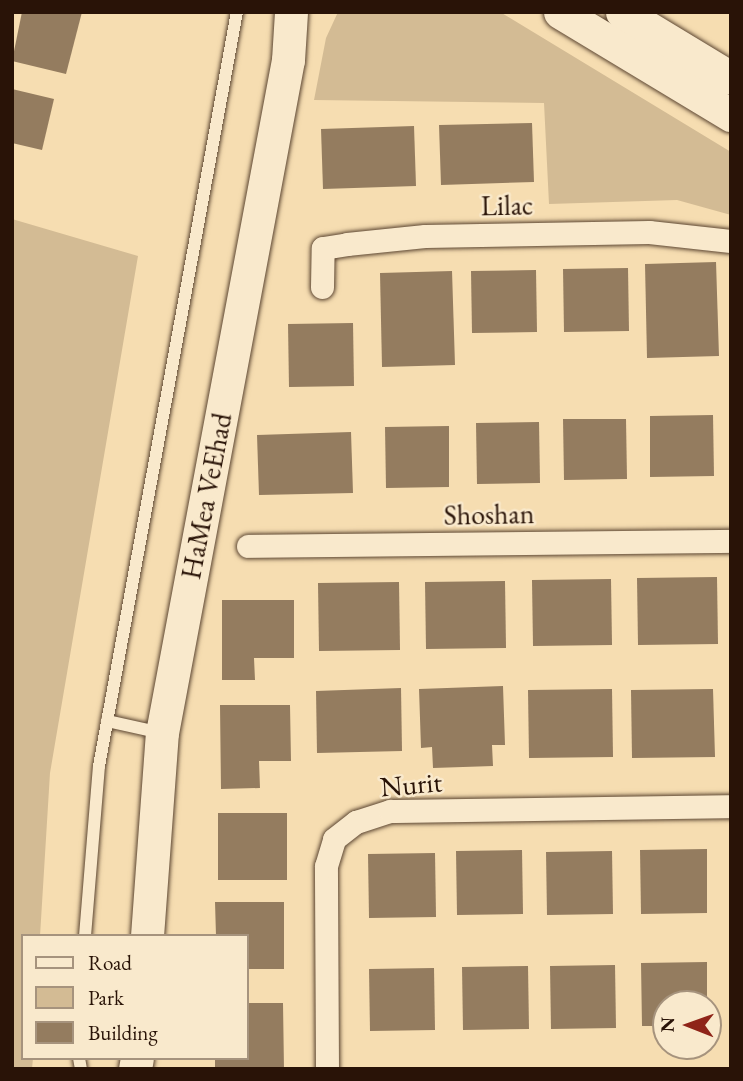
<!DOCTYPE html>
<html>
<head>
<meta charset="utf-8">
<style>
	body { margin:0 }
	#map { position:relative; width:743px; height:1081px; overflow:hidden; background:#f6ddb1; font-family:"EB Garamond",serif }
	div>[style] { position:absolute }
	.green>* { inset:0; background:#d3bb94 }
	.building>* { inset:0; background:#947c5f }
	.roads { filter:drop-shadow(0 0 2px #5c4632) drop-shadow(0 0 2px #5c4632) }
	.lane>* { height:12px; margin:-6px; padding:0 6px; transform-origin:6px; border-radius:6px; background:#f9e9cc }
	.street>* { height:23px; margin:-11.5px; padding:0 11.5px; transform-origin:11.5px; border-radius:11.5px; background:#f9e9cc }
	.secondary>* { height:33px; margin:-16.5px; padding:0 16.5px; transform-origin:16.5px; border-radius:16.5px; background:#f9e9cc }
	span { translate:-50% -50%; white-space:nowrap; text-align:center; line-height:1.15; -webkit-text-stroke:5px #f9e9cc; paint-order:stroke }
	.street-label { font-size:28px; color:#291307 }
	.frame { position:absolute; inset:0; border:14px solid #291307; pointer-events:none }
	.legend { position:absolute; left:21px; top:934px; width:228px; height:126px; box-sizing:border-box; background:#f9e9cc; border:2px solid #a6937d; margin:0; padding:9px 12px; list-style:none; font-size:21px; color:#291307 }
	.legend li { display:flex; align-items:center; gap:14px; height:35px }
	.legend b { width:35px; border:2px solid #a6937d }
	.north { position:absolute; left:652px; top:990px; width:70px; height:70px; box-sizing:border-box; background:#f9e9cc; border:2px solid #a6937d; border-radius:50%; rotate:271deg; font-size:19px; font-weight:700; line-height:28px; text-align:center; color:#291307 }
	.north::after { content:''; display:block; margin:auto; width:24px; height:32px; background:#8f2418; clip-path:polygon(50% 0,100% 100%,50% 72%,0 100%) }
</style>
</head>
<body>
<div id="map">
	<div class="green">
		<i style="clip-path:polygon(338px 12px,500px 12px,731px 152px,731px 215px,677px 200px,549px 204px,544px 103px,314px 100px,326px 38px)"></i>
		<i style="clip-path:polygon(12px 219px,138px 256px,50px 773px,40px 936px,23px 936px,23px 1058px,33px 1058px,32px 1069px,12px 1069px)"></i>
	</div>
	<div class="building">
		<i style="clip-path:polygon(22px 12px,82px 12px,66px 74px,12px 61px)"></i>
		<i style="clip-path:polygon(12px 89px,54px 99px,42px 150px,12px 143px)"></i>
		<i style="clip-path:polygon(532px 123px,534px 182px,441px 185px,439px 125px)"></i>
		<i style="clip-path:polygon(414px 126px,416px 186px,323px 189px,321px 129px)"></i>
		<i style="clip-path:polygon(716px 262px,719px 356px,647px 358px,645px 264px)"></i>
		<i style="clip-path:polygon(628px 268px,629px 331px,564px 332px,563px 269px)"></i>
		<i style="clip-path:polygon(536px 270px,537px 332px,472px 333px,471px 271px)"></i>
		<i style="clip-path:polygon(452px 271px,455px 365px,382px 367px,380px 273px)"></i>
		<i style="clip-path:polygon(353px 323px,354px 386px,289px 387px,288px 324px)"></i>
		<i style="clip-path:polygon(713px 415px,714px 476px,650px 477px,650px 416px)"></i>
		<i style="clip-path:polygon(563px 419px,626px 419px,627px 479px,564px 480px)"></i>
		<i style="clip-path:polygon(539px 422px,540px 483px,477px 484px,476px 423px)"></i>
		<i style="clip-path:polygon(449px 426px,449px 487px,386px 488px,385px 427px)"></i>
		<i style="clip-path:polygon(351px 432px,353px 493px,259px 495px,257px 435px)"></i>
		<i style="clip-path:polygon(717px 577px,718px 644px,638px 645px,637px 578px)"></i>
		<i style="clip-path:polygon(611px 579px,612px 645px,533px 646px,532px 580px)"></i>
		<i style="clip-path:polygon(505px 581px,506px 648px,426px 649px,425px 582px)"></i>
		<i style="clip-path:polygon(399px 582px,400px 650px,319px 651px,318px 583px)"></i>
		<i style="clip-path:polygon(222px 600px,294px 600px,294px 658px,254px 658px,255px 680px,222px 680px)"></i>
		<i style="clip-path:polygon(503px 686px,505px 745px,492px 745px,493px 766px,433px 768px,432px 747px,421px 748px,419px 689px)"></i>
		<i style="clip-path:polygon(401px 688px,402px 751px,317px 753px,316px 691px)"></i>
		<i style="clip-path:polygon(612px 689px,613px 757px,529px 758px,528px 690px)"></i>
		<i style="clip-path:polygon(713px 689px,715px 757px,632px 758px,631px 690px)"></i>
		<i style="clip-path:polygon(220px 705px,290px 705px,291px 761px,259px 761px,260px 788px,221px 789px)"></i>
		<i style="clip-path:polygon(218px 813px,287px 813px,287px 880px,218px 880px)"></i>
		<i style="clip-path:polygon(707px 849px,707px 913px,641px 914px,640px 850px)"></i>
		<i style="clip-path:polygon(522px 850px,523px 914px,457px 915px,456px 851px)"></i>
		<i style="clip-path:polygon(612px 851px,613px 914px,547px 915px,546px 852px)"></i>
		<i style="clip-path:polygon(435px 853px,436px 917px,369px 918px,368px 854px)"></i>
		<i style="clip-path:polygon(215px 902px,284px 902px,284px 969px,247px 969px,247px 936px,216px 936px)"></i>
		<i style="clip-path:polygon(707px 962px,707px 1004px,666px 1004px,666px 1026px,642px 1026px,641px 963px)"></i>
		<i style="clip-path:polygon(615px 965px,616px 1028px,551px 1029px,550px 966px)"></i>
		<i style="clip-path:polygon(528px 966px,529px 1029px,463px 1030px,462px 967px)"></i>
		<i style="clip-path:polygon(434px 968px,435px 1030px,370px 1031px,369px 969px)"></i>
		<i style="clip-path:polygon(247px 1003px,283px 1003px,284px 1069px,215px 1069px,215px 1058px,247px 1058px)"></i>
	</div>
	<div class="roads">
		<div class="lane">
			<i style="left:107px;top:721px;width:55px;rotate:12.5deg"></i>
			<i style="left:85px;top:936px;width:171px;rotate:-85.3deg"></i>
			<i style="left:99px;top:766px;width:767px;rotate:-79.63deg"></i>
			<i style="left:79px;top:1058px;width:11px;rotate:80deg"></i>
		</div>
		<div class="street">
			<i style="left:322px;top:287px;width:39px;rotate:-89deg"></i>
			<i style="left:323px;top:248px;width:24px;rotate:-9deg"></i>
			<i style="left:347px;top:244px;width:78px;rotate:-5.9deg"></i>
			<i style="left:425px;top:236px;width:224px;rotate:-1deg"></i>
			<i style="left:649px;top:232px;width:82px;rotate:6.3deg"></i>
			<i style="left:248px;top:546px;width:483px;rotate:-0.6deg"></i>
			<i style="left:327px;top:1069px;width:203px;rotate:-90.3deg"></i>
			<i style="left:326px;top:866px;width:28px;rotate:-73deg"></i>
			<i style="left:334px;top:839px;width:28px;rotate:-38deg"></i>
			<i style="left:356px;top:822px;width:36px;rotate:-18deg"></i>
			<i style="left:390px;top:811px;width:341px;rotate:-0.8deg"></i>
		</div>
		<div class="secondary">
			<i style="left:560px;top:12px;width:200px;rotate:31.1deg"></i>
			<i style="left:622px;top:12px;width:127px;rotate:31.2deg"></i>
			<i style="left:147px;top:936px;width:204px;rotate:-85.8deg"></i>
			<i style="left:162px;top:733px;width:685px;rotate:-79.4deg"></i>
			<i style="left:288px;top:60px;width:48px;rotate:-86.4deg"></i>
			<i style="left:135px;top:1069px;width:11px;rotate:-80deg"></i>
		</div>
	</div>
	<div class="street-label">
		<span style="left:507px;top:205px;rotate:-1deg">Lilac</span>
		<span style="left:206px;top:496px;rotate:-79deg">HaMea VeEhad</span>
		<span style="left:489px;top:514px;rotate:-1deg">Shoshan</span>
		<span style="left:411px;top:784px;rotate:-5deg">Nurit</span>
	</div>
	<div class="frame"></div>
	<ul class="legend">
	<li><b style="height:9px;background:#f9e9cc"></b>Road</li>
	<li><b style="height:19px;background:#d3bb94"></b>Park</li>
	<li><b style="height:19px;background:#947c5f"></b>Building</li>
	</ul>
	<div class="north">N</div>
</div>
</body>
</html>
